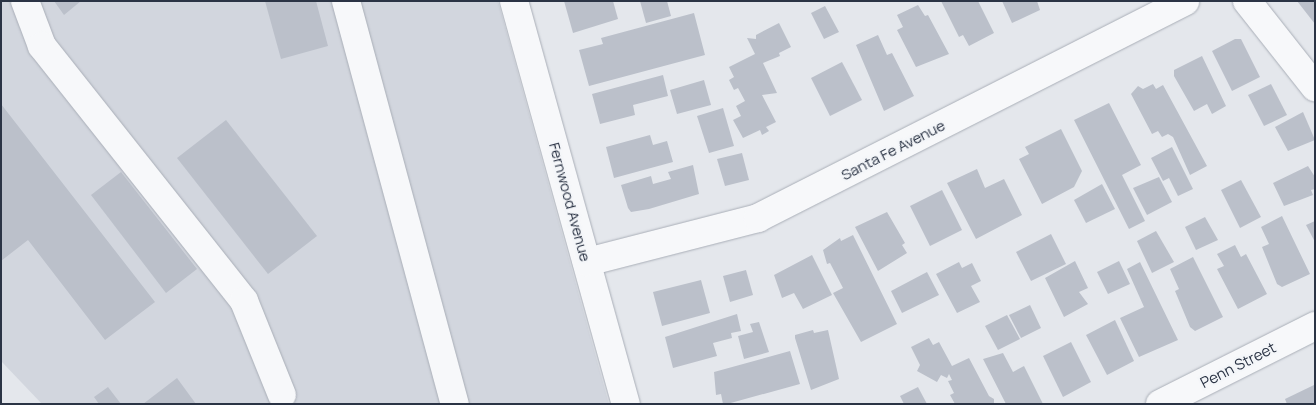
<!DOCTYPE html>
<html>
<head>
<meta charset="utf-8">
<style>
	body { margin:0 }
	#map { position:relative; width:1316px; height:405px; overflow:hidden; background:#e4e7ec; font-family:Manrope,sans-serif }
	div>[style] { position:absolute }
	.built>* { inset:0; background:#d2d6de }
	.building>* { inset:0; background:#bbc0ca }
	.roads { filter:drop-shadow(0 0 1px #a9aeb7) drop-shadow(0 0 1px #a9aeb7) }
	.minor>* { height:28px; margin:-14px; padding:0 14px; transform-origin:14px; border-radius:14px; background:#f7f8fa }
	span { translate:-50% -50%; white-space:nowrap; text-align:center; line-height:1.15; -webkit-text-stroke:4.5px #f4f6f9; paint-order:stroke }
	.street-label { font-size:15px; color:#2b3445 }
	.frame { position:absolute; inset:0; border:2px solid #2b3445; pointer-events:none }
</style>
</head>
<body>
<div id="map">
	<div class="built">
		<i style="clip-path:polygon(1px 1px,498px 1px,609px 404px,42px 404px,1px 361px)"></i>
	</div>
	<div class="building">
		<i style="clip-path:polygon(54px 1px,81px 1px,64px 15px)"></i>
		<i style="clip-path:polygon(265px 1px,316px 1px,328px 46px,281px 59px)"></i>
		<i style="clip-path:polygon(564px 1px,613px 1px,618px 19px,573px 33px)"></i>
		<i style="clip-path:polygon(640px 1px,667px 1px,671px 16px,646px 23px)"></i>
		<i style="clip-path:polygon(941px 1px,978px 1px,994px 33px,969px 46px,963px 35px,959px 37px)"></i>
		<i style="clip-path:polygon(1002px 1px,1037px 1px,1040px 10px,1012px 23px)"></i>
		<i style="clip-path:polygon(1297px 1px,1315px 1px,1315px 24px)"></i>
		<i style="clip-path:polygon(918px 5px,925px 16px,928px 15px,949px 54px,916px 67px,897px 30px,903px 27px,897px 15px)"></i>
		<i style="clip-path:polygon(825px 6px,839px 32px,824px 39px,811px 13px)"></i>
		<i style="clip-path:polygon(694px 13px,705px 55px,589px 86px,579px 50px,603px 44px,601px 38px)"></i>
		<i style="clip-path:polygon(779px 23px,791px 47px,779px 53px,780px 56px,763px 63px,777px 93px,762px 95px,776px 122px,766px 127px,769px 131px,762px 135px,760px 130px,743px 138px,733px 120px,741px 116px,736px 106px,745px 101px,738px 88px,734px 90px,729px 80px,734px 77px,729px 67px,755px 54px,747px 38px,756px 39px,756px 35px)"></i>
		<i style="clip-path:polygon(878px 35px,887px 55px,892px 53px,914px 96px,884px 111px,856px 45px)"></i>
		<i style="clip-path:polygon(1235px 39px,1241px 39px,1260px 77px,1232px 91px,1212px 51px)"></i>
		<i style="clip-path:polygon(1202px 56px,1226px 106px,1212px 114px,1207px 104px,1194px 111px,1174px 76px,1174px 70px)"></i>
		<i style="clip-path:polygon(842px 62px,862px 100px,830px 116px,811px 78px)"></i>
		<i style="clip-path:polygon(663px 75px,668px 96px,633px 105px,635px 115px,600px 124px,592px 94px)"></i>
		<i style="clip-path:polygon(704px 80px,711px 105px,677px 114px,670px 90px)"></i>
		<i style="clip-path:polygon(1153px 84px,1156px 89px,1163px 85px,1207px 166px,1190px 175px,1173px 137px,1168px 134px,1162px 137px,1158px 131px,1152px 134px,1131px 94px,1138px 86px,1143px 89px)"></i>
		<i style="clip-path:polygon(1271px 84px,1287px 115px,1264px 126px,1248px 95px)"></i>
		<i style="clip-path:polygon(1109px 103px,1141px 165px,1122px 175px,1145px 221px,1129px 229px,1074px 120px)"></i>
		<i style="clip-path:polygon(1px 104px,155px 302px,105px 340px,28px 240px,1px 261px)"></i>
		<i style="clip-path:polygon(723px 108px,734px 146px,709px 153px,697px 116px)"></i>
		<i style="clip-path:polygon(1303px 112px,1315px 140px,1288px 151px,1275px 127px)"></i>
		<i style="clip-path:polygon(226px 120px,317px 236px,268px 274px,177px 158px)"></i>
		<i style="clip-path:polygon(1061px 129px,1082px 171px,1074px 187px,1042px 204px,1019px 159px,1029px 154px,1025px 147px)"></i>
		<i style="clip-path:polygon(650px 135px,653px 145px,667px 141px,673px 162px,614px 178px,606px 147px)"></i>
		<i style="clip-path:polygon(1172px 147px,1193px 189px,1178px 196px,1169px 178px,1163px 181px,1151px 158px)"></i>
		<i style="clip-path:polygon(742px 153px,749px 180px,725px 186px,717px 159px)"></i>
		<i style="clip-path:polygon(693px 165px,699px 194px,649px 209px,631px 212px,628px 208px,621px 185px,651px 176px,653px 184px,671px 179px,668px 172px)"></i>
		<i style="clip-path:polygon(1308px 166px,1315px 177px,1315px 189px,1311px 190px,1313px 195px,1284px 206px,1273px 183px)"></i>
		<i style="clip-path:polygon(977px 169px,985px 188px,1004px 179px,1022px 215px,976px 239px,947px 183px)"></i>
		<i style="clip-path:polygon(121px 172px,197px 269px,166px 293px,91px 195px)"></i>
		<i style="clip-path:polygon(1159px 177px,1172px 202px,1147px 215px,1133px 188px)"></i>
		<i style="clip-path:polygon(1241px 180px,1261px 217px,1240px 228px,1221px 190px)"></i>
		<i style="clip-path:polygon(1102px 184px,1115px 209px,1086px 223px,1074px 200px)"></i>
		<i style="clip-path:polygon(942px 190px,962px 230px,930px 246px,910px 206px)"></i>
		<i style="clip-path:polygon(887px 212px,905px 243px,902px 245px,907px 253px,878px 271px,855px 227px)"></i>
		<i style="clip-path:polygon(1282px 216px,1310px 274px,1282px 287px,1277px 284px,1262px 247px,1269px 244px,1261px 227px)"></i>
		<i style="clip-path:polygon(1205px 217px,1218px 240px,1196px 250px,1185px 227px)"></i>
		<i style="clip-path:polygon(1315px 221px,1315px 242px,1306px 225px)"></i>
		<i style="clip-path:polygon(1156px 231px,1174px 262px,1152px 273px,1137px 241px)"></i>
		<i style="clip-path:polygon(1051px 234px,1066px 264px,1031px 281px,1016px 252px)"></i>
		<i style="clip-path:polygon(853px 235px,897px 324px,861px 342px,833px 293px,843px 288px,830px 263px,827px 264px,823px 250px,840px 238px,841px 241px)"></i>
		<i style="clip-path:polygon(1235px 245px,1241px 257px,1246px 254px,1267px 294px,1238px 309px,1217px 269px,1224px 266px,1217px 254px)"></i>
		<i style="clip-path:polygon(812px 255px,832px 295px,803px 309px,794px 293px,782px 298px,774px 275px)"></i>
		<i style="clip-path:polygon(1193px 257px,1223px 317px,1195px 331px,1190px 327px,1175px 291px,1179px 289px,1170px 269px)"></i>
		<i style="clip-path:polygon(1075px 261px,1088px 288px,1079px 292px,1088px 304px,1064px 317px,1045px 278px)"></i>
		<i style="clip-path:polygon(1119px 261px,1130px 284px,1108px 294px,1097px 272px)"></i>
		<i style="clip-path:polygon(959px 262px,962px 268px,972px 263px,981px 281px,971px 286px,980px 302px,957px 313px,936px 274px)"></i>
		<i style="clip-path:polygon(1140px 262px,1178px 340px,1139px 357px,1120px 318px,1144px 307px,1127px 269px)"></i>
		<i style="clip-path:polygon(746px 270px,753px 295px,730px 302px,723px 276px)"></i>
		<i style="clip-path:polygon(927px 272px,939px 295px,902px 313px,891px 291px)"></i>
		<i style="clip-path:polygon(701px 280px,710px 313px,662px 326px,653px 292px)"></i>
		<i style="clip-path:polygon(1030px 305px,1041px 328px,1021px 338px,1009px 315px)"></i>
		<i style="clip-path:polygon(737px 314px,741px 331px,731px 333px,732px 338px,713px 343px,717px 356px,673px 368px,665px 337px)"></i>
		<i style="clip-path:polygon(1007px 315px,1020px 339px,998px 350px,985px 326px)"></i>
		<i style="clip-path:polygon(1115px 320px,1134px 361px,1107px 375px,1086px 335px)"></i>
		<i style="clip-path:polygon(759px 322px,769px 352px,744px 359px,738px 336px,753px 332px,750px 324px)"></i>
		<i style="clip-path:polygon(813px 330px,814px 333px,828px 330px,839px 379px,811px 390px,795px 338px,795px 335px)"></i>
		<i style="clip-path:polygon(929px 338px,933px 345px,939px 342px,952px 366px,969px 358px,989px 396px,994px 399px,994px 404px,955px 404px,950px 395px,954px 393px,948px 381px,952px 380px,949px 374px,947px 378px,941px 375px,937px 382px,917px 371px,920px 365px,911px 347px)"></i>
		<i style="clip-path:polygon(1071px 342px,1091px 382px,1063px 397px,1043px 356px)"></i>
		<i style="clip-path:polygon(790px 351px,800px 384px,727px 404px,723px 404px,721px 394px,716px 395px,714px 372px)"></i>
		<i style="clip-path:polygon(1003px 353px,1013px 372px,1024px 366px,1043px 404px,1006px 404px,983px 359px)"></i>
		<i style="clip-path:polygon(177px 378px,196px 404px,143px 404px)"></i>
		<i style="clip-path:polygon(1314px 385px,1315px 404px,1287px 404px,1285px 399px)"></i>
		<i style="clip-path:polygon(108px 387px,121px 404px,99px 404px,94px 397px)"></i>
		<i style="clip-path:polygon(918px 387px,927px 404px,904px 404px,900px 396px)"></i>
	</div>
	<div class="roads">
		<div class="minor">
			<i style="left:25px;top:1px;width:48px;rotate:69.3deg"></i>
			<i style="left:42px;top:46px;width:325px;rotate:51.6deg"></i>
			<i style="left:244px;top:301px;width:101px;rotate:68deg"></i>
			<i style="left:346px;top:1px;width:417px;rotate:74.9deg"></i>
			<i style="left:514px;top:1px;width:418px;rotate:74.5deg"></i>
			<i style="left:1247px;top:1px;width:110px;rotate:51.7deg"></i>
			<i style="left:587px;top:262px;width:177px;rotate:-14.4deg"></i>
			<i style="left:758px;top:218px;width:479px;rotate:-26.9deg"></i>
			<i style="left:1160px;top:404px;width:174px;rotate:-26.7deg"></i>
		</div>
	</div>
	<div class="street-label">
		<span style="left:893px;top:150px;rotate:-27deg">Santa Fe Avenue</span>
		<span style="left:570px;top:202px;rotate:75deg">Fernwood Avenue</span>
		<span style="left:1238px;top:365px;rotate:-27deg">Penn Street</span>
	</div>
	<div class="frame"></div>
</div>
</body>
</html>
